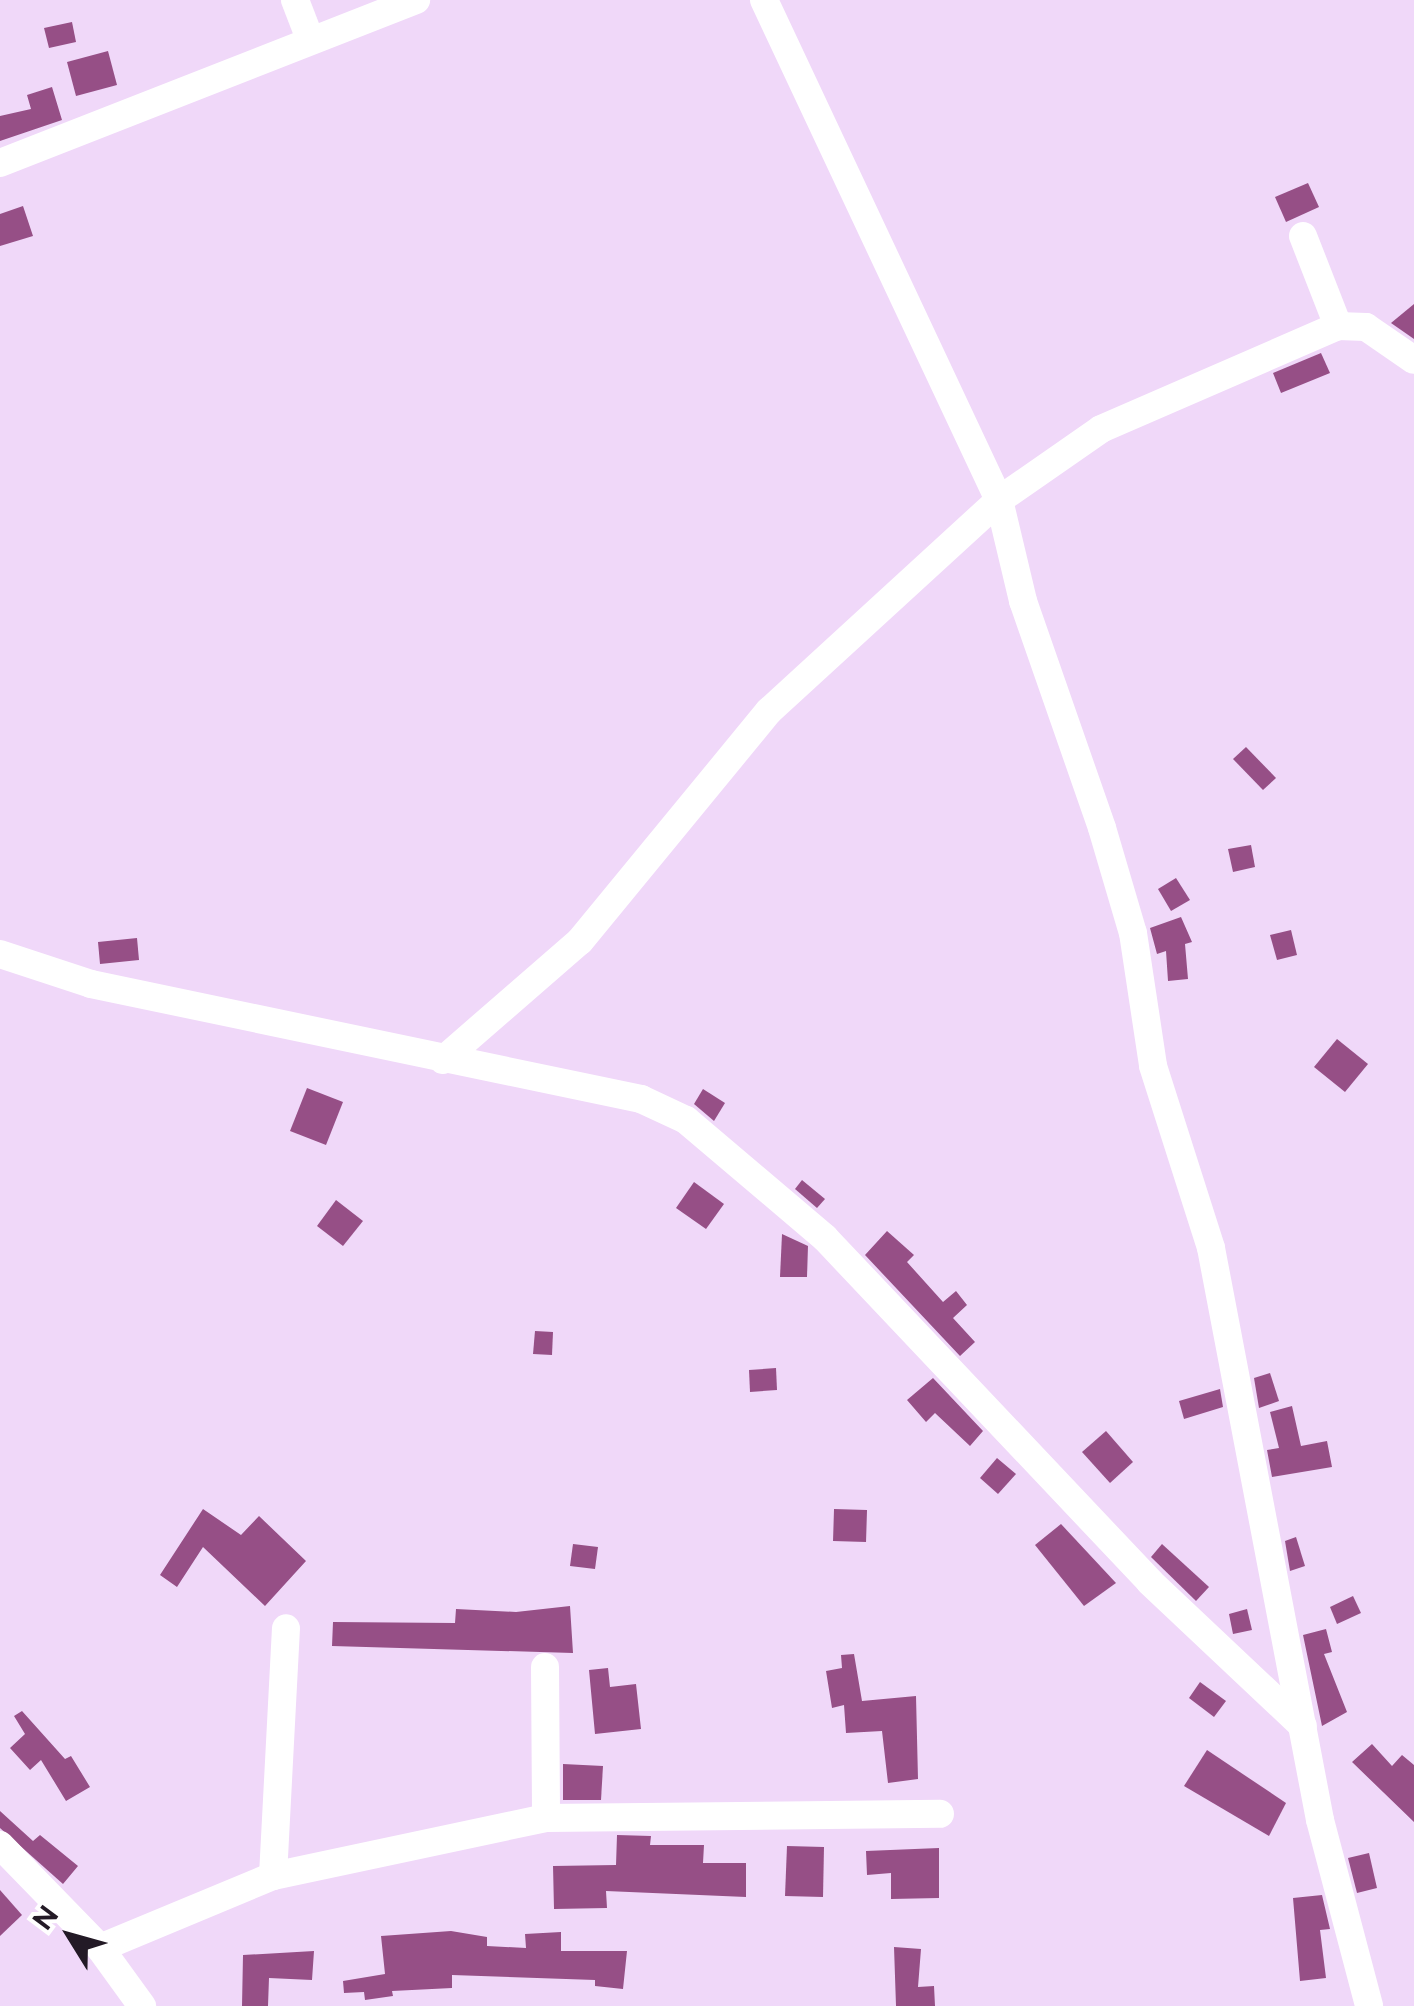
<!DOCTYPE html>
<html>
<head>
<meta charset="utf-8">
<style>
	body { margin:0 }
	#map { position:relative; width:1414px; height:2006px; overflow:hidden; background:#f0d8f9; font-family:Raleway,sans-serif }
	div>[style] { position:absolute }
	.building>* { inset:0; background:#964f86 }
	.minor>* { height:28px; margin:-14px; padding:0 14px; transform-origin:14px; border-radius:14px; background:#fff }
	span { translate:-50% -50%; white-space:nowrap; text-align:center; line-height:1.15; -webkit-text-stroke:8px #fff; paint-order:stroke }
	.north { position:absolute; left:20px; top:1886px; width:100px; height:100px; -webkit-text-stroke:8px #fff; paint-order:stroke; rotate:307deg; font-size:28px; font-weight:700; line-height:40px; text-align:center; color:#231a26 }
	.north::after { content:''; display:block; margin:auto; width:35px; height:45px; background:#231a26; clip-path:polygon(50% 0,100% 100%,50% 72%,0 100%) }
</style>
</head>
<body>
<div id="map">
	<div class="building">
		<i style="clip-path:polygon(72px 22px,76px 42px,49px 48px,44px 28px)"></i>
		<i style="clip-path:polygon(108px 51px,117px 85px,76px 96px,67px 62px)"></i>
		<i style="clip-path:polygon(52px 87px,62px 120px,0 141px,0 116px,31px 109px,27px 95px)"></i>
		<i style="clip-path:polygon(1308px 183px,1319px 207px,1286px 222px,1275px 197px)"></i>
		<i style="clip-path:polygon(23px 206px,33px 236px,0 246px,0 214px)"></i>
		<i style="clip-path:polygon(1414px 304px,1414px 339px,1391px 323px)"></i>
		<i style="clip-path:polygon(1321px 353px,1330px 373px,1281px 393px,1273px 373px)"></i>
		<i style="clip-path:polygon(1246px 747px,1276px 778px,1263px 790px,1233px 759px)"></i>
		<i style="clip-path:polygon(1251px 845px,1255px 867px,1233px 872px,1228px 849px)"></i>
		<i style="clip-path:polygon(1176px 878px,1190px 900px,1171px 911px,1158px 889px)"></i>
		<i style="clip-path:polygon(1181px 917px,1192px 942px,1185px 944px,1188px 979px,1168px 981px,1166px 951px,1157px 954px,1150px 928px)"></i>
		<i style="clip-path:polygon(1291px 930px,1297px 955px,1277px 960px,1270px 935px)"></i>
		<i style="clip-path:polygon(137px 938px,139px 960px,100px 964px,98px 942px)"></i>
		<i style="clip-path:polygon(1337px 1039px,1368px 1064px,1345px 1092px,1314px 1067px)"></i>
		<i style="clip-path:polygon(307px 1088px,343px 1102px,326px 1145px,290px 1131px)"></i>
		<i style="clip-path:polygon(703px 1089px,725px 1103px,714px 1121px,694px 1104px)"></i>
		<i style="clip-path:polygon(802px 1180px,825px 1199px,817px 1208px,795px 1189px)"></i>
		<i style="clip-path:polygon(694px 1182px,724px 1204px,706px 1229px,676px 1208px)"></i>
		<i style="clip-path:polygon(336px 1200px,363px 1221px,343px 1246px,317px 1226px)"></i>
		<i style="clip-path:polygon(887px 1231px,914px 1255px,907px 1262px,943px 1302px,956px 1291px,967px 1305px,953px 1318px,975px 1342px,960px 1356px,865px 1255px)"></i>
		<i style="clip-path:polygon(782px 1234px,808px 1246px,807px 1277px,780px 1277px)"></i>
		<i style="clip-path:polygon(535px 1331px,553px 1332px,552px 1355px,533px 1354px)"></i>
		<i style="clip-path:polygon(776px 1368px,777px 1390px,750px 1392px,749px 1370px)"></i>
		<i style="clip-path:polygon(1270px 1373px,1279px 1401px,1259px 1408px,1254px 1378px)"></i>
		<i style="clip-path:polygon(933px 1378px,983px 1431px,970px 1446px,935px 1413px,926px 1422px,907px 1400px)"></i>
		<i style="clip-path:polygon(1220px 1389px,1223px 1407px,1184px 1419px,1179px 1401px)"></i>
		<i style="clip-path:polygon(1292px 1406px,1301px 1446px,1327px 1441px,1332px 1467px,1272px 1477px,1267px 1450px,1279px 1448px,1270px 1412px)"></i>
		<i style="clip-path:polygon(1106px 1431px,1133px 1462px,1110px 1483px,1082px 1452px)"></i>
		<i style="clip-path:polygon(997px 1458px,1016px 1474px,998px 1494px,980px 1478px)"></i>
		<i style="clip-path:polygon(203px 1509px,241px 1535px,259px 1516px,306px 1561px,265px 1606px,203px 1547px,177px 1587px,160px 1575px)"></i>
		<i style="clip-path:polygon(834px 1509px,867px 1510px,866px 1542px,833px 1541px)"></i>
		<i style="clip-path:polygon(1061px 1524px,1116px 1583px,1084px 1606px,1035px 1545px)"></i>
		<i style="clip-path:polygon(1296px 1537px,1305px 1566px,1290px 1571px,1285px 1541px)"></i>
		<i style="clip-path:polygon(573px 1544px,598px 1547px,595px 1569px,570px 1566px)"></i>
		<i style="clip-path:polygon(1162px 1544px,1209px 1587px,1196px 1601px,1151px 1557px)"></i>
		<i style="clip-path:polygon(1353px 1596px,1361px 1613px,1337px 1624px,1330px 1607px)"></i>
		<i style="clip-path:polygon(570px 1606px,573px 1653px,332px 1646px,333px 1622px,455px 1623px,456px 1609px,516px 1612px)"></i>
		<i style="clip-path:polygon(1247px 1609px,1252px 1630px,1233px 1634px,1229px 1614px)"></i>
		<i style="clip-path:polygon(1326px 1629px,1332px 1652px,1324px 1654px,1347px 1712px,1322px 1726px,1303px 1635px)"></i>
		<i style="clip-path:polygon(854px 1654px,862px 1701px,916px 1696px,918px 1779px,888px 1783px,882px 1731px,846px 1733px,844px 1705px,832px 1708px,826px 1671px,842px 1668px,841px 1655px)"></i>
		<i style="clip-path:polygon(608px 1668px,610px 1687px,636px 1684px,641px 1729px,595px 1734px,589px 1670px)"></i>
		<i style="clip-path:polygon(1200px 1682px,1226px 1701px,1214px 1717px,1189px 1698px)"></i>
		<i style="clip-path:polygon(22px 1711px,65px 1759px,71px 1756px,90px 1787px,66px 1801px,41px 1760px,30px 1770px,10px 1748px,25px 1734px,14px 1716px)"></i>
		<i style="clip-path:polygon(1372px 1744px,1392px 1766px,1402px 1755px,1414px 1765px,1414px 1822px,1352px 1762px)"></i>
		<i style="clip-path:polygon(1207px 1750px,1286px 1803px,1269px 1836px,1184px 1786px)"></i>
		<i style="clip-path:polygon(563px 1764px,603px 1766px,601px 1800px,563px 1800px)"></i>
		<i style="clip-path:polygon(0 1811px,33px 1841px,40px 1835px,78px 1866px,63px 1884px,0 1828px)"></i>
		<i style="clip-path:polygon(617px 1835px,651px 1836px,650px 1845px,704px 1845px,703px 1863px,746px 1863px,746px 1897px,606px 1891px,607px 1908px,554px 1909px,553px 1866px,616px 1865px)"></i>
		<i style="clip-path:polygon(787px 1846px,824px 1847px,823px 1897px,785px 1896px)"></i>
		<i style="clip-path:polygon(939px 1848px,939px 1898px,891px 1899px,891px 1873px,867px 1875px,866px 1851px)"></i>
		<i style="clip-path:polygon(1369px 1853px,1377px 1888px,1357px 1893px,1348px 1858px)"></i>
		<i style="clip-path:polygon(0 1890px,22px 1915px,0 1936px)"></i>
		<i style="clip-path:polygon(1322px 1895px,1330px 1929px,1320px 1930px,1326px 1978px,1300px 1981px,1293px 1898px)"></i>
		<i style="clip-path:polygon(451px 1931px,487px 1937px,487px 1946px,526px 1948px,525px 1934px,561px 1932px,561px 1951px,627px 1951px,623px 1989px,595px 1986px,595px 1980px,452px 1975px,452px 1988px,392px 1991px,393px 1996px,365px 2000px,364px 1992px,344px 1993px,343px 1981px,385px 1974px,381px 1936px)"></i>
		<i style="clip-path:polygon(894px 1947px,921px 1949px,918px 1987px,934px 1986px,935px 2006px,896px 2006px)"></i>
		<i style="clip-path:polygon(314px 1951px,312px 1980px,269px 1978px,268px 2006px,242px 2006px,243px 1955px)"></i>
	</div>
	<div class="minor">
		<i style="left:295px;top:0;width:40px;rotate:69deg"></i>
		<i style="left:764px;top:0;width:552px;rotate:64.83deg"></i>
		<i style="left:999px;top:500px;width:104px;rotate:76.6deg"></i>
		<i style="left:1023px;top:601px;width:240px;rotate:70.8deg"></i>
		<i style="left:1102px;top:828px;width:109px;rotate:73.6deg"></i>
		<i style="left:1133px;top:933px;width:134px;rotate:81.4deg"></i>
		<i style="left:1153px;top:1066px;width:191px;rotate:72.3deg"></i>
		<i style="left:1211px;top:1248px;width:582px;rotate:79.21deg"></i>
		<i style="left:1320px;top:1820px;width:192px;rotate:75.2deg"></i>
		<i style="left:0;top:163px;width:447px;rotate:-21.4deg"></i>
		<i style="left:1303px;top:236px;width:97px;rotate:68.7deg"></i>
		<i style="left:0;top:954px;width:96px;rotate:18.2deg"></i>
		<i style="left:91px;top:984px;width:562px;rotate:11.81deg"></i>
		<i style="left:641px;top:1099px;width:50px;rotate:25deg"></i>
		<i style="left:686px;top:1120px;width:182px;rotate:40.3deg"></i>
		<i style="left:825px;top:1238px;width:473px;rotate:46.6deg"></i>
		<i style="left:1150px;top:1582px;width:210px;rotate:43.3deg"></i>
		<i style="left:443px;top:1060px;width:181px;rotate:-41deg"></i>
		<i style="left:580px;top:941px;width:298px;rotate:-50.6deg"></i>
		<i style="left:769px;top:711px;width:312px;rotate:-42.5deg"></i>
		<i style="left:999px;top:500px;width:124px;rotate:-34.8deg"></i>
		<i style="left:1101px;top:429px;width:258px;rotate:-23.5deg"></i>
		<i style="left:1338px;top:326px;width:28px;rotate:2deg"></i>
		<i style="left:1366px;top:327px;width:58px;rotate:34.5deg"></i>
		<i style="left:545px;top:1667px;width:151px;rotate:89.6deg"></i>
		<i style="left:0;top:1845px;width:144px;rotate:45.8deg"></i>
		<i style="left:100px;top:1948px;width:72px;rotate:54.1deg"></i>
		<i style="left:273px;top:1876px;width:248px;rotate:-87deg"></i>
		<i style="left:100px;top:1948px;width:187px;rotate:-22.6deg"></i>
		<i style="left:273px;top:1876px;width:279px;rotate:-12deg"></i>
		<i style="left:546px;top:1818px;width:394px;rotate:-0.6deg"></i>
	</div>
	<div class="north">N</div>
</div>
</body>
</html>
